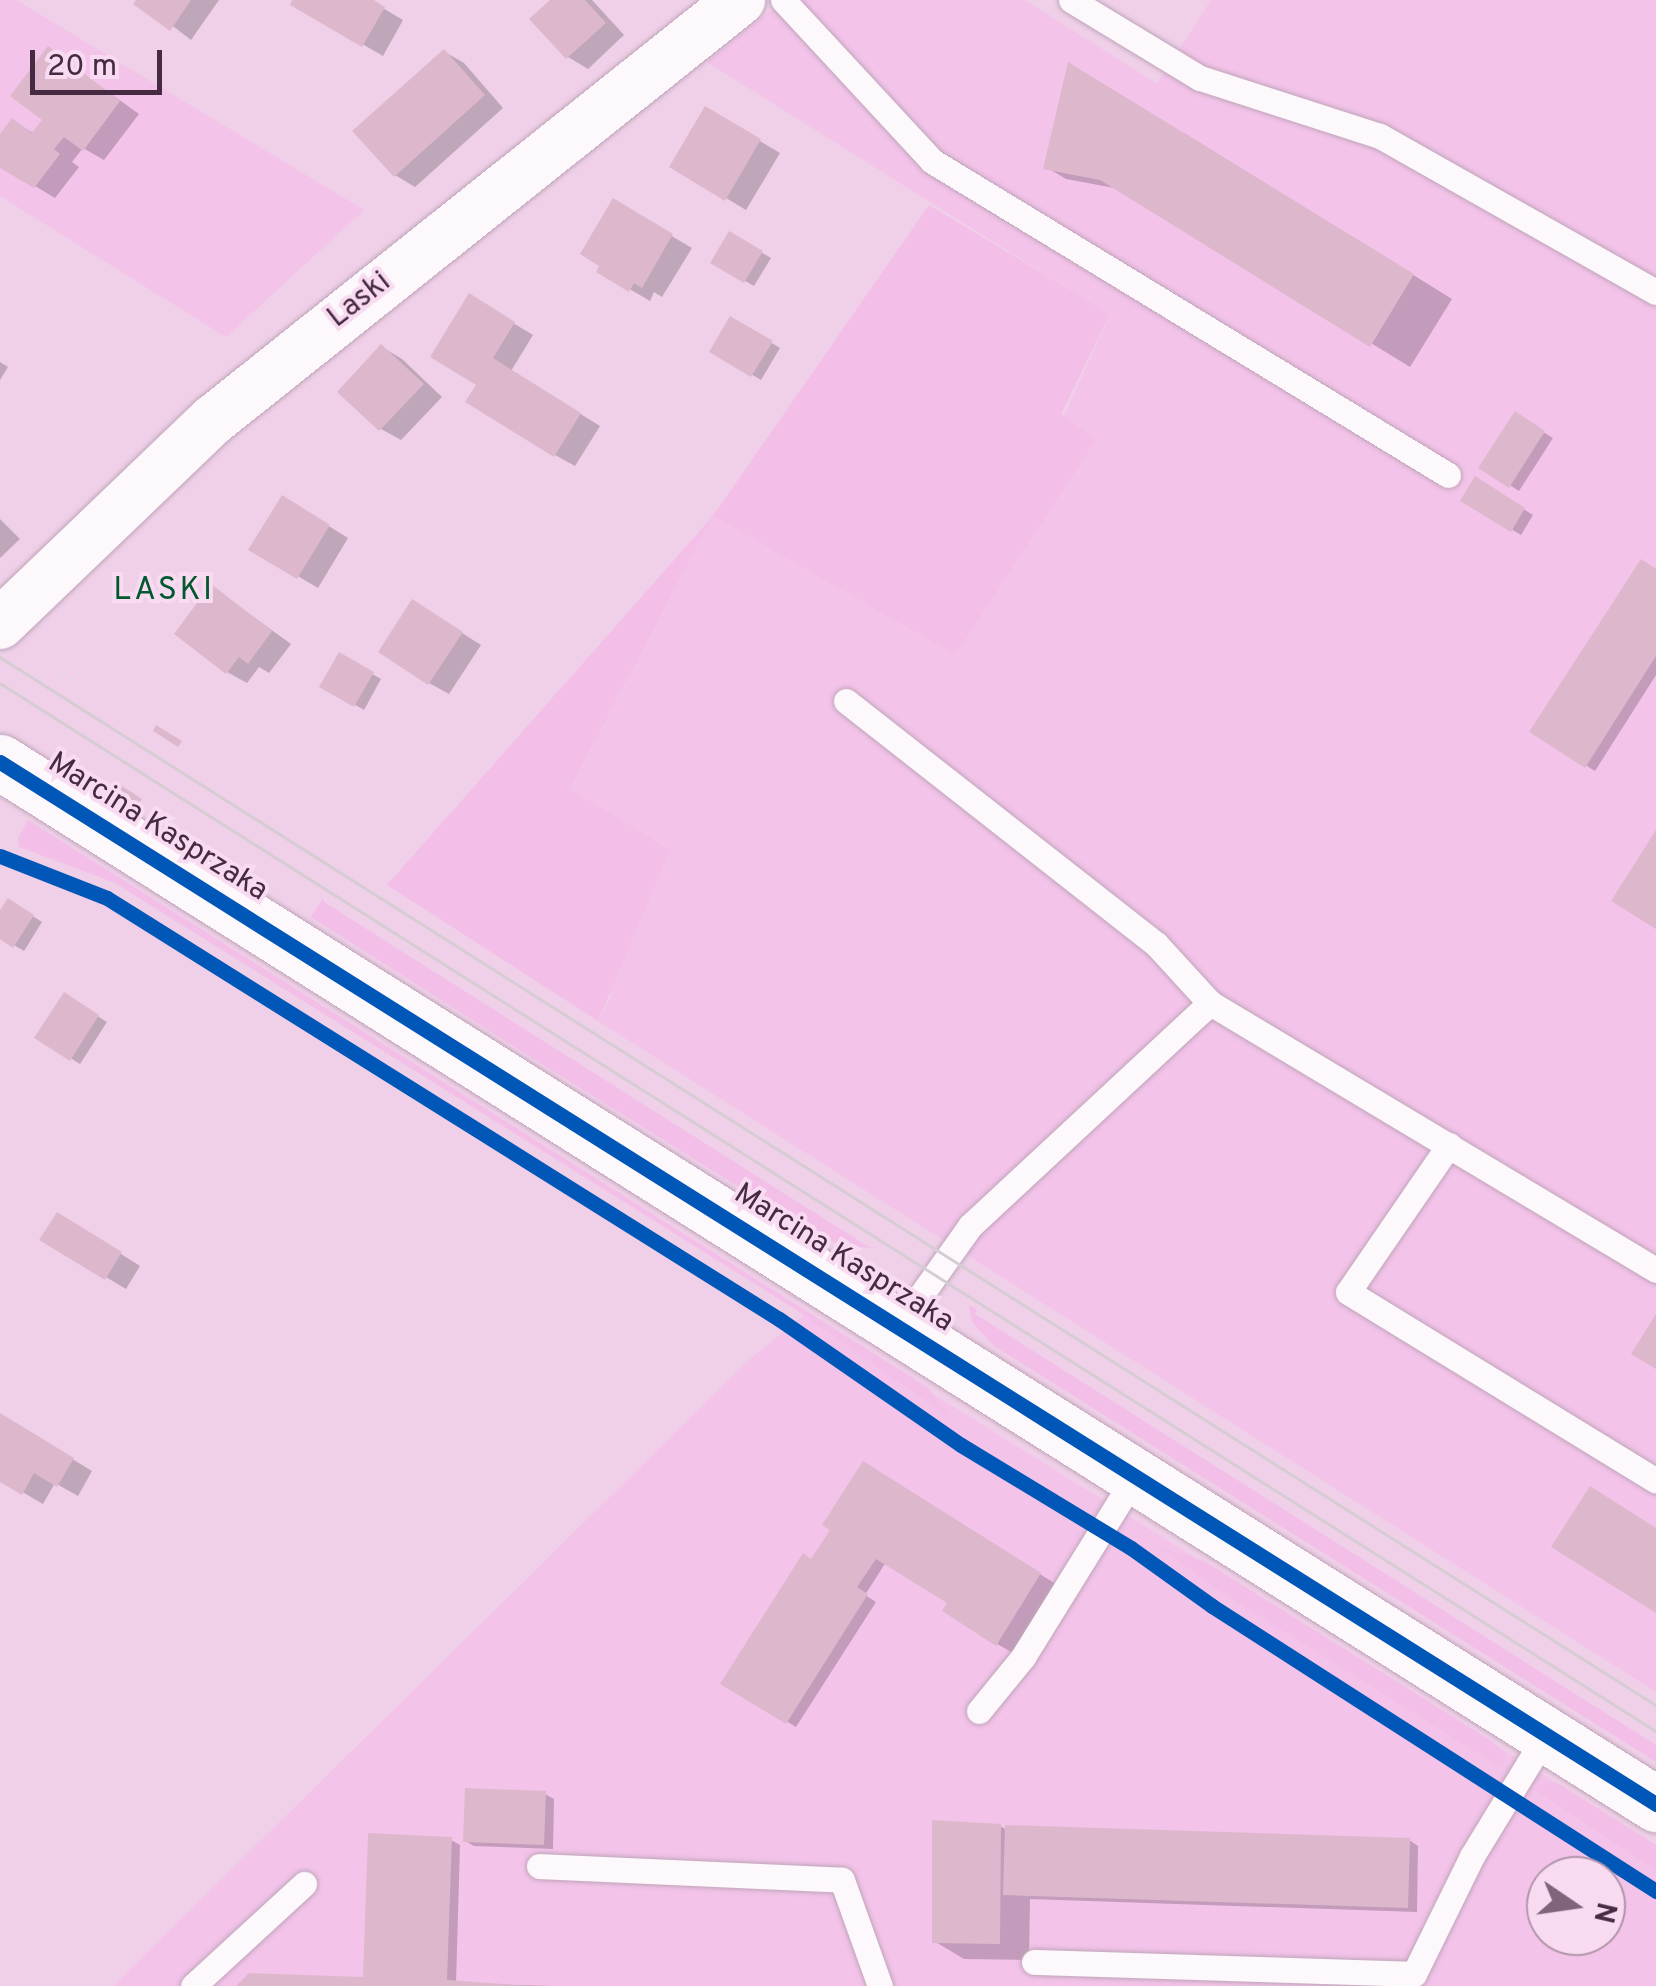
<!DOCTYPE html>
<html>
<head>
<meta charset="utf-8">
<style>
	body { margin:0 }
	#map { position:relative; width:1656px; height:1986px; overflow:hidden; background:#efd0e8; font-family:Overpass,sans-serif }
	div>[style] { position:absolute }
	.built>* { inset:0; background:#f3c3e9 }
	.green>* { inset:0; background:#f3bee8 }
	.shadow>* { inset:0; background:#0003 }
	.building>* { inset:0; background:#ddb8cd }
	.path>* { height:6px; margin-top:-3px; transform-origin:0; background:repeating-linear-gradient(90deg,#e1d7df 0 2.5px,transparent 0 10.5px) }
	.roads { filter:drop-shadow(0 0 2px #bfa5b9) drop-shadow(0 0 2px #bfa5b9) }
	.service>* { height:25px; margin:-12.5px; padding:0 12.5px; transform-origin:12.5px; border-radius:12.5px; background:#fdf8fc }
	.minor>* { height:50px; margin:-25px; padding:0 25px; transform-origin:25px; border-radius:25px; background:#fdf8fc }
	.tertiary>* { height:55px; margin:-27.5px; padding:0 27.5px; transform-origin:27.5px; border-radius:27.5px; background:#fdf8fc }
	.tram>* { height:2.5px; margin:-1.25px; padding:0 1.25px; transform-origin:1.25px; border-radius:1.25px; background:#d6cdd4 }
	.cycleway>* { height:15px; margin:-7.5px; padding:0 7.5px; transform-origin:7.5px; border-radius:7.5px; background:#0057b8 }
	span { translate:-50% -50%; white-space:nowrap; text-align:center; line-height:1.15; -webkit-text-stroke:8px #f8dbf1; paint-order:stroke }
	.street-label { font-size:30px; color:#462a41 }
	.neighbourhood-label { font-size:32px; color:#01572e; letter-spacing:2.5px }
	.north { position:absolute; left:1526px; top:1856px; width:100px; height:100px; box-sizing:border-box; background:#f8dbf1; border:2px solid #b194ab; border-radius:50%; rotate:103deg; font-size:28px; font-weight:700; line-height:40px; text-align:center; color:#462a41 }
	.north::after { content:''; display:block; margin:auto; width:35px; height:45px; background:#81647b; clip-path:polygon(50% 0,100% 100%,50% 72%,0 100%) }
	.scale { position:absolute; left:30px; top:50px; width:132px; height:45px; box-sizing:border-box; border:5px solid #462a41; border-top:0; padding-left:12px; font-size:30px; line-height:35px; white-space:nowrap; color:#462a41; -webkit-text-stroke:8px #f8dbf1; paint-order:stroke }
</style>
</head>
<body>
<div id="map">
	<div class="built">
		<i style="clip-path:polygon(0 0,16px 0,364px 210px,226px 337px,0 196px)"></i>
		<i style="clip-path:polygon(784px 0,1025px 0,1157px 84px,1211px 0,1656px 0,1656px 1692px,598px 1021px,611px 996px,570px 790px,713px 516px,955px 655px,1110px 315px,707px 62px)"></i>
		<i style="clip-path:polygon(evenodd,805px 1314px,1656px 1845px,1656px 1986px,113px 1986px,750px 1359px,805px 1314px,1546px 1876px,1606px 1876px,1606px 1936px,1546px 1936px,1546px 1876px)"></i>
	</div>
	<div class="green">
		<i style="clip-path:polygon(929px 205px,1110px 314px,1061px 414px,1096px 440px,955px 655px,713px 516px,570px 789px,670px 850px,598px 1021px,387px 885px,713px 516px)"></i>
		<i style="clip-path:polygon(28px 820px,927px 1387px,951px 1418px,795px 1309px,115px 883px,19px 847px,18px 838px)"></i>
		<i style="clip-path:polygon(323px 898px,324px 902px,867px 1246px,878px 1248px,844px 1246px,811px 1232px,499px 1037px,311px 917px)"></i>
		<i style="clip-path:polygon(969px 1305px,977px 1310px,975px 1314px,1656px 1745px,1656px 1762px,994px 1346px,972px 1322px)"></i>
		<i style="clip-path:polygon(1161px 1548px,1204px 1561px,1493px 1742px,1505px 1755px,1503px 1769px,1215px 1588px)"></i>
		<i style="clip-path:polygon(1546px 1782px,1559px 1784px,1656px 1845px,1656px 1871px,1534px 1789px)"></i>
	</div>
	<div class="shadow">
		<i style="clip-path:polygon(139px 0,219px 0,191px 40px)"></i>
		<i style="clip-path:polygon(295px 0,369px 0,403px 20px,383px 56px,293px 4px)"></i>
		<i style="clip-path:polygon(554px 0,592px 0,624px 35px,588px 69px,568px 57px,533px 19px)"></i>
		<i style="clip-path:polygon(48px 49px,139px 114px,104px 160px,83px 148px,72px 162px,79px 167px,55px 198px,0 165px,0 138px,13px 121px,35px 134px,45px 120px)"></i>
		<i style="clip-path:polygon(445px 52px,464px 63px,503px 108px,415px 187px,395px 175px)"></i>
		<i style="clip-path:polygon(706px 109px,780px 153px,746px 210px,673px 166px)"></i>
		<i style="clip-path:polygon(1184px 133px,1452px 299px,1410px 367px,1120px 189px,1066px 179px,1046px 167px)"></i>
		<i style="clip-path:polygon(614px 202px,692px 248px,662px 297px,654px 292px,650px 301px,599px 271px)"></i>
		<i style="clip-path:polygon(730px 234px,771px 258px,754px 286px,713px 262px)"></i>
		<i style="clip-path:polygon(470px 297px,533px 335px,511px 371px,600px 426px,575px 466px,555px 455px,480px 384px)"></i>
		<i style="clip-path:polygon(731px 319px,780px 348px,761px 380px,712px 351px)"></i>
		<i style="clip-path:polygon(382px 347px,402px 359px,442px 397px,401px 440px,381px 429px)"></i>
		<i style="clip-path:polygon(0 362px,8px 367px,0 380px)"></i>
		<i style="clip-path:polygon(1515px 415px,1553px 438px,1519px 491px,1482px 467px)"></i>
		<i style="clip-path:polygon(1476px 480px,1533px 515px,1521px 535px,1463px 500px)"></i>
		<i style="clip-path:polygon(303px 510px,348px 538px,318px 588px,252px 549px)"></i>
		<i style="clip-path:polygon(0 519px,20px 539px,0 558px)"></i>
		<i style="clip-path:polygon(1656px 571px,1656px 675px,1595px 771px,1532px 732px)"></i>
		<i style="clip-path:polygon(212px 587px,291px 644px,269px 673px,259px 667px,247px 683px,227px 672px)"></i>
		<i style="clip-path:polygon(432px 614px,481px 645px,449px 694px,429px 683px)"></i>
		<i style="clip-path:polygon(340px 656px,381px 679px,364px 710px,323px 686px)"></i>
		<i style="clip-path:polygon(9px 901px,42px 922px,24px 951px,0 937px,0 915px)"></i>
		<i style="clip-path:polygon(65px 996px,107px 1022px,80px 1064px,38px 1038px)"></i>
		<i style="clip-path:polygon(77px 1226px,140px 1266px,126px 1289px,42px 1239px)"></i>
		<i style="clip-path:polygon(0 1415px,92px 1471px,78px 1496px,55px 1483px,43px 1504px,0 1479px)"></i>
		<i style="clip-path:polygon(883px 1476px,1059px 1586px,1017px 1655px,997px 1644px,951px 1602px,886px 1562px,865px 1595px,876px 1602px,796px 1727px,724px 1683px,833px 1529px)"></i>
		<i style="clip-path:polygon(545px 1794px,554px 1799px,553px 1849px,474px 1846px,465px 1841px)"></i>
		<i style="clip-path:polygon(1000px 1826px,1007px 1830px,1409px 1840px,1418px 1846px,1417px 1912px,1030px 1899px,1029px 1960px,964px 1959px,934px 1941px)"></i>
		<i style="clip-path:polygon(451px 1840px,460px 1845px,456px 1983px,551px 1986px,240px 1986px,366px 1980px)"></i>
	</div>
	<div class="building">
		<i style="clip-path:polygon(136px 0,191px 0,170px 31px,133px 4px)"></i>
		<i style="clip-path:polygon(292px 0,374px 0,385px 7px,362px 47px,290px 5px)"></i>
		<i style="clip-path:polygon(550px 0,585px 0,606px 23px,566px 59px,529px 19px)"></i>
		<i style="clip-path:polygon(48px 46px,120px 101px,83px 151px,64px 137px,54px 149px,60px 154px,34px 188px,0 168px,0 134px,12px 118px,32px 133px,42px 120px,10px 96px)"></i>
		<i style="clip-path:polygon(444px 49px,485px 95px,394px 177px,352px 131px)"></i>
		<i style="clip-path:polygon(1068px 62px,1414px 274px,1370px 347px,1100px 180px,1043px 169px)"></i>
		<i style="clip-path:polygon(705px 106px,761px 139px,725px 201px,669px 167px)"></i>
		<i style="clip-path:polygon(613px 198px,673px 234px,642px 288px,634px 283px,629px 292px,596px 272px,599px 266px,580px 254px)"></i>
		<i style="clip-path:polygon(729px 231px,763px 251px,744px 283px,710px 263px)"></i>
		<i style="clip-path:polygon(469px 293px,515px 322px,493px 358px,581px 413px,554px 457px,465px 402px,476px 385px,430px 357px)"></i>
		<i style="clip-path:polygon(730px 316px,773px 341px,751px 377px,709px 352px)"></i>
		<i style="clip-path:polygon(381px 344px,424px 384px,379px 431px,337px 392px)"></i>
		<i style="clip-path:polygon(1515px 411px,1545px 431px,1509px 488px,1478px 468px)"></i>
		<i style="clip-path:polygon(1475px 476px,1525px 508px,1511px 532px,1460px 501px)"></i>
		<i style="clip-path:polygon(282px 495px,330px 525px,297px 579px,248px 550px)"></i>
		<i style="clip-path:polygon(1641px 559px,1656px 569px,1656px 656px,1585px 768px,1529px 732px)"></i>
		<i style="clip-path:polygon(211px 584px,272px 631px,248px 664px,239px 657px,226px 674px,174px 634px)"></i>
		<i style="clip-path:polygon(412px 599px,463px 632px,428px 685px,378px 652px)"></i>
		<i style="clip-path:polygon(339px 652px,374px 672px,354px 707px,319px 687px)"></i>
		<i style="clip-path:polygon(156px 725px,182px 741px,178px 747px,153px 731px)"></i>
		<i style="clip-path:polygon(116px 782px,142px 799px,138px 805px,112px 789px)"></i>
		<i style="clip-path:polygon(1656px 830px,1656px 929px,1611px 901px)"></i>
		<i style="clip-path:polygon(8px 898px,34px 915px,13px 948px,0 939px,0 910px)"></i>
		<i style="clip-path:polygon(64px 992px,99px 1015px,70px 1061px,34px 1038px)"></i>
		<i style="clip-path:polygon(57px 1212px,122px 1252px,105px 1280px,39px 1240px)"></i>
		<i style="clip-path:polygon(1656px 1314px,1656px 1369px,1631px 1354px)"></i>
		<i style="clip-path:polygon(0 1413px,74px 1458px,57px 1487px,34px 1473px,22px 1495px,0 1482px)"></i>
		<i style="clip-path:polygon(863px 1461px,1041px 1573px,996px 1646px,942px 1611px,947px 1603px,876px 1559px,857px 1587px,868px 1594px,786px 1724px,720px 1684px,803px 1553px,811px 1559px,830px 1530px,822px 1525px)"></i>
		<i style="clip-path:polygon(1590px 1486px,1656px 1528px,1656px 1613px,1551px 1547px)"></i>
		<i style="clip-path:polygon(465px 1788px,546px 1791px,544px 1845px,463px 1842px)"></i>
		<i style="clip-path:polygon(932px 1820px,1001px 1824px,1000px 1944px,932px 1943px)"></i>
		<i style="clip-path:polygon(1005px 1825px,1410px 1838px,1408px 1908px,1003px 1895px)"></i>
		<i style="clip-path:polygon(368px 1833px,452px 1837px,447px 1980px,529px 1986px,236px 1986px,249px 1973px,363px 1977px)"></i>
	</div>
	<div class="path">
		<i style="left:62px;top:673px;width:16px;rotate:30deg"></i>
	</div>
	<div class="roads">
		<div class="service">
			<i style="left:783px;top:0;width:219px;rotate:47.2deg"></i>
			<i style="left:932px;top:161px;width:604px;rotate:31.32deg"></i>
			<i style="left:1071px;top:0;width:151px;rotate:31.2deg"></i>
			<i style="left:1200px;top:78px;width:189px;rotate:17.9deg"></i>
			<i style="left:1380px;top:136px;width:317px;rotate:29.5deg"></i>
			<i style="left:846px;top:701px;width:394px;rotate:38.1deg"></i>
			<i style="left:1156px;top:944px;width:80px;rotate:47.5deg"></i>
			<i style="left:1449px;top:1145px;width:178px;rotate:124.5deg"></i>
			<i style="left:1348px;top:1292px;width:361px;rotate:31.5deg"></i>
			<i style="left:899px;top:1326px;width:123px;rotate:-54.6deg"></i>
			<i style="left:970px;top:1226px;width:328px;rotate:-42.9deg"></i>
			<i style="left:1210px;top:1003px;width:520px;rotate:30.91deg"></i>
			<i style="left:979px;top:1711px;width:70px;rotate:-50.8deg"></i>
			<i style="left:1023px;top:1657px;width:214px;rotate:-58.2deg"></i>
			<i style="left:539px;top:1866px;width:303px;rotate:2.6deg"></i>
			<i style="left:842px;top:1880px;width:113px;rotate:70.3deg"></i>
			<i style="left:1034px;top:1962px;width:380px;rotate:1.8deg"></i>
			<i style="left:1414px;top:1974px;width:131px;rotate:-63.8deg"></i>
			<i style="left:1472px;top:1856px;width:142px;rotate:-58.6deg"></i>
			<i style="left:193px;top:1986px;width:151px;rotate:-42.6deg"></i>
		</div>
		<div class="minor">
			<i style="left:0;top:624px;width:295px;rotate:-43.8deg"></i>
			<i style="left:213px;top:420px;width:674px;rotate:-38.55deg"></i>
		</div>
		<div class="tertiary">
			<i style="left:0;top:762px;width:1957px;rotate:32.18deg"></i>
		</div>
	</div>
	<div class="tram">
		<i style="left:0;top:657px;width:1960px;rotate:32.33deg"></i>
		<i style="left:0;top:683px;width:1960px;rotate:32.33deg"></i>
	</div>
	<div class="cycleway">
		<i style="left:0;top:762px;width:1957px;rotate:32.18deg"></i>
		<i style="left:0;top:856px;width:115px;rotate:21.4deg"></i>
		<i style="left:107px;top:898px;width:793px;rotate:32.07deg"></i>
		<i style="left:779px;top:1319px;width:221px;rotate:34.7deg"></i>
		<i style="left:961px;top:1445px;width:199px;rotate:31.2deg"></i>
		<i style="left:1131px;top:1548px;width:100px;rotate:35.6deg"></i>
		<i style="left:1212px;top:1606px;width:528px;rotate:32.7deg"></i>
	</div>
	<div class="street-label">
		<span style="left:360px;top:301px;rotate:-38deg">Laski</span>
		<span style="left:157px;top:828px;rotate:32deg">Marcina Kasprzaka</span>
		<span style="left:843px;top:1259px;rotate:32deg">Marcina Kasprzaka</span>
	</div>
	<div class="neighbourhood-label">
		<span style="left:164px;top:591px">LASKI</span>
	</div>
	<div class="north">N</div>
	<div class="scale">20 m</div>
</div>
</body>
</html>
